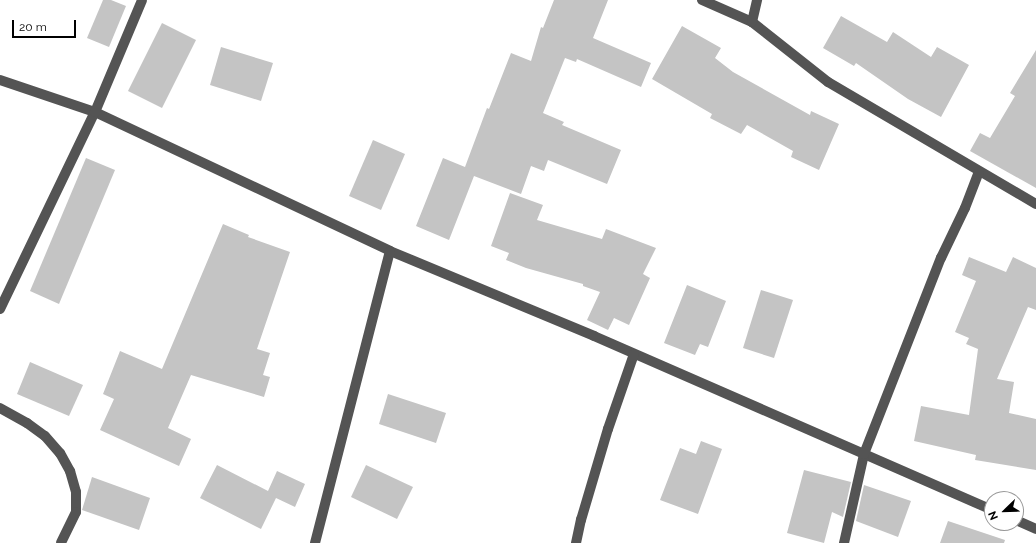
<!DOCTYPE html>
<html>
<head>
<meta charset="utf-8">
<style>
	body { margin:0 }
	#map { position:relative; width:1036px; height:543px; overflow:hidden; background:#fff; font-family:Raleway,sans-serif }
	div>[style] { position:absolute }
	.building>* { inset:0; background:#c4c4c4 }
	.minor>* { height:10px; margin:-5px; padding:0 5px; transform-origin:5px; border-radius:5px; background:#545454 }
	span { translate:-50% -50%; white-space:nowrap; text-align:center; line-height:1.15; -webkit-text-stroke:4px #fff; paint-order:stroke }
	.north { position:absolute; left:984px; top:491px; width:40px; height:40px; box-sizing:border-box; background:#fff; border:1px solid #999; border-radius:50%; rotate:247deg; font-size:11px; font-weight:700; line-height:16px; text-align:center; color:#000 }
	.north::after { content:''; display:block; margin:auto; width:14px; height:18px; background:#000; clip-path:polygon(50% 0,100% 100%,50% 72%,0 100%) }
	.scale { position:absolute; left:12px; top:20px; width:64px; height:18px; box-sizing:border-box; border:2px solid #000; border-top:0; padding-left:5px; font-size:12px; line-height:14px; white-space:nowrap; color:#000; -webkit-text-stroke:3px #fff; paint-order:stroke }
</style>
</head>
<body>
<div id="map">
	<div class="building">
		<i style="clip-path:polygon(103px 0,111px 0,126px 6px,109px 47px,87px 38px)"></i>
		<i style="clip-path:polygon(554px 0,608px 0,593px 38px,651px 63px,641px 87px,577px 59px,576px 62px,565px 58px,543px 113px,564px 122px,562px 125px,621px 150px,607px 184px,548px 160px,544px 171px,531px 166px,521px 194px,474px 176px,449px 240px,416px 226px,443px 158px,465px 167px,487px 108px,489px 109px,511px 53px,531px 61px,541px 27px,543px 28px)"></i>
		<i style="clip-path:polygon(841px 16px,887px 42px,893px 32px,931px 57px,937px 47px,969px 65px,941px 117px,908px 99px,856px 63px,854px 66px,823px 48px)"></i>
		<i style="clip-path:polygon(162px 23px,196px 40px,162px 108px,128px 91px)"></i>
		<i style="clip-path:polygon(682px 26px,721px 48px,715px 58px,733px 72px,810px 115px,811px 111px,839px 124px,819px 170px,791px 157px,793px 151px,747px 125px,741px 134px,710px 118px,712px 114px,652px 79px)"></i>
		<i style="clip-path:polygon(221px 47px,273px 63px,261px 101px,210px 85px)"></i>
		<i style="clip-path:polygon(1036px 50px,1036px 188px,970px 151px,980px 133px,990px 138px,1015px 96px,1010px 93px)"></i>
		<i style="clip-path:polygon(373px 140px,405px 154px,381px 210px,349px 196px)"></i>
		<i style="clip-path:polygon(86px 158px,115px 170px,59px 304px,30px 291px)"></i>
		<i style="clip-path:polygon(510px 193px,543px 205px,537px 220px,602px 239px,606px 229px,656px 248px,643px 274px,650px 278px,629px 325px,614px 318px,608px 330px,587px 320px,600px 292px,583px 286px,583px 284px,526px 268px,506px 260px,509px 253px,491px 246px)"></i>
		<i style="clip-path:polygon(223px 224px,249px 235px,248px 237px,290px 252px,257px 349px,270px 353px,263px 375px,270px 377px,264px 397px,191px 375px,168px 428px,191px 439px,179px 466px,100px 430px,114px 399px,103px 394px,120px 351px,162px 369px)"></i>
		<i style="clip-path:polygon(969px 257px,1006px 272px,1013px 257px,1036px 268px,1036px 310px,1028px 307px,997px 379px,1014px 382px,1009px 413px,1036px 419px,1036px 470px,975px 460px,976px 455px,914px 441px,921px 406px,969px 415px,978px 349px,966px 344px,969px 338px,955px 332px,976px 281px,962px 275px)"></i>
		<i style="clip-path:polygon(687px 285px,726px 301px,708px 347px,700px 344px,695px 355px,664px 343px)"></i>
		<i style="clip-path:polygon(761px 290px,793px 300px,774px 358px,743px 348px)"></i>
		<i style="clip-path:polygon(30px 362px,83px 385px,69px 416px,17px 394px)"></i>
		<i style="clip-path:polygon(388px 394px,446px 413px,436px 443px,379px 424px)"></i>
		<i style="clip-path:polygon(701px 441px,722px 449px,698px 514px,660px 500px,680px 448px,696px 454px)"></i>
		<i style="clip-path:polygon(217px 465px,268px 491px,277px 471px,305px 484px,295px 507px,276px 498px,261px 529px,200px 498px)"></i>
		<i style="clip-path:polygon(366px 465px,413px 487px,397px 519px,351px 497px)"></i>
		<i style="clip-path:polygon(804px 470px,851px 482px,843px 517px,832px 512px,824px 543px,787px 533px)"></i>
		<i style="clip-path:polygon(92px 477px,150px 498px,139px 530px,82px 510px)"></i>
		<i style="clip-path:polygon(864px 485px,911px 501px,898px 537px,856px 521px)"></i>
		<i style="clip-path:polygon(948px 521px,1005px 540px,1004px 543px,940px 543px)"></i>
	</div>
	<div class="minor">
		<i style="left:702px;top:0;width:55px;rotate:23.7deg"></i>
		<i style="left:752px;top:22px;width:97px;rotate:38.3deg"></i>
		<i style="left:828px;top:82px;width:241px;rotate:30.4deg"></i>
		<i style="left:752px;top:22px;width:23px;rotate:-77deg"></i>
		<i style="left:0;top:80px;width:100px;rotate:18.6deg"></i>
		<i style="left:95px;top:112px;width:326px;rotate:25.2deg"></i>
		<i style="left:390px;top:251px;width:221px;rotate:22.6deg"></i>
		<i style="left:594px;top:336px;width:434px;rotate:23.6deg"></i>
		<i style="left:0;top:309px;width:219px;rotate:-64.3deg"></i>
		<i style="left:95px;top:112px;width:121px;rotate:-67.2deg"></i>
		<i style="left:0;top:408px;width:31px;rotate:29deg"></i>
		<i style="left:27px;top:423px;width:22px;rotate:36deg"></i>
		<i style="left:45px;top:436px;width:23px;rotate:49deg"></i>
		<i style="left:60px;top:453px;width:21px;rotate:61deg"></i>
		<i style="left:70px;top:471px;width:22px;rotate:74deg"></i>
		<i style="left:76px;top:492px;width:20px;rotate:90deg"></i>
		<i style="left:76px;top:512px;width:34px;rotate:116deg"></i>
		<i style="left:1016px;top:520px;width:22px;rotate:24deg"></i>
		<i style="left:315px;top:543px;width:301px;rotate:-75.6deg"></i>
		<i style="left:576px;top:543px;width:24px;rotate:-78deg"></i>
		<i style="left:581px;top:520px;width:95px;rotate:-73.5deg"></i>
		<i style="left:608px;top:429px;width:79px;rotate:-70.9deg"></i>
		<i style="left:844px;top:543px;width:91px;rotate:-77.3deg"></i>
		<i style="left:864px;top:454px;width:211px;rotate:-68.6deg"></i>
		<i style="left:941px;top:258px;width:55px;rotate:-64.4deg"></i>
		<i style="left:965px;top:208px;width:39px;rotate:-69deg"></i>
	</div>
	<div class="north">N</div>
	<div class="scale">20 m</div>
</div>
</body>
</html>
